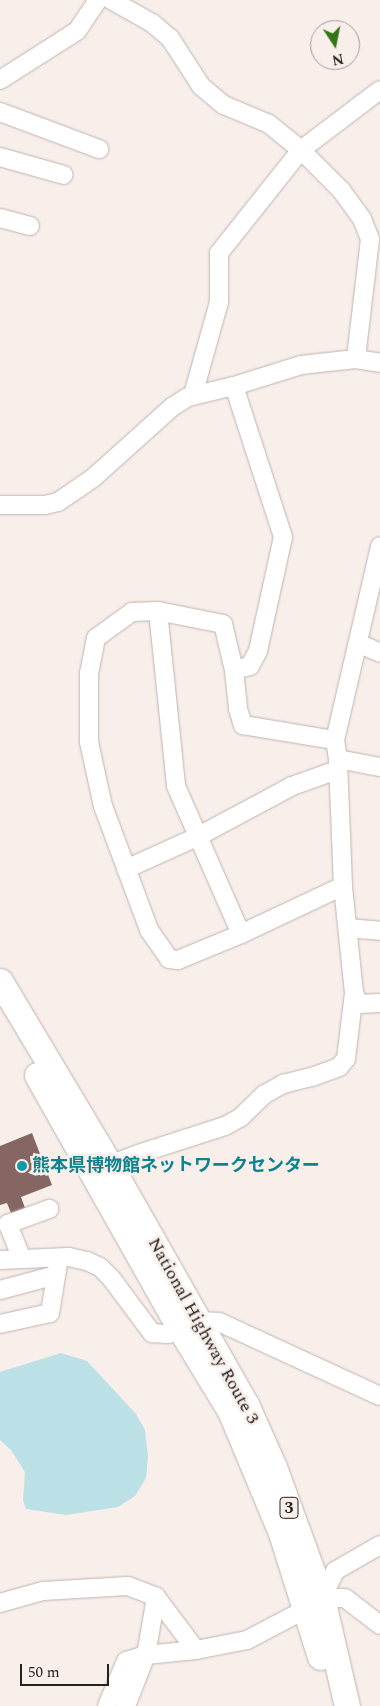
<!DOCTYPE html>
<html>
<head>
<meta charset="utf-8">
<style>
	body { margin:0 }
	#map { position:relative; width:380px; height:1706px; overflow:hidden; background:#f8eeea; font-family:Spectral,"Noto Sans JP",serif }
	div>[style] { position:absolute }
	.water>* { inset:0; background:#bbe1e7 }
	.building>* { inset:0; background:#856663 }
	.roads { filter:drop-shadow(0 0 1px #beb4b1) drop-shadow(0 0 1px #beb4b1) }
	.minor>* { height:18px; margin:-9px; padding:0 9px; transform-origin:9px; border-radius:9px; background:#fff }
	.highway>* { height:25px; margin:-12.5px; padding:0 12.5px; transform-origin:12.5px; border-radius:12.5px; background:#fff }
	.dots>* { width:14px; height:14px; translate:-50% -50%; box-sizing:border-box; border:2px solid #f8eeea; border-radius:50% }
	span { translate:-50% -50%; white-space:nowrap; text-align:center; line-height:1.15; -webkit-text-stroke:5px #f8eeea; paint-order:stroke }
	.shield-label span { padding:1px 4px; background:#f8eeea; border:1px solid; border-radius:4px; -webkit-text-stroke-width:0 }
	.shield-label { font-size:16px; color:#24211f; font-weight:700 }
	.culture-label { font-size:18px; color:#0d838f; font-weight:700 }
	.left { translate:0 -50%; text-align:left }
	.street-label { font-size:18px; color:#24211f }
	.north { position:absolute; left:310px; top:20px; width:50px; height:50px; box-sizing:border-box; background:#f8eeea; border:1px solid #a39c99; border-radius:50%; rotate:169deg; font-size:14px; font-weight:700; line-height:20px; text-align:center; color:#24211f }
	.north::after { content:''; display:block; margin:auto; width:18px; height:22px; background:#347616; clip-path:polygon(50% 0,100% 100%,50% 72%,0 100%) }
	.scale { position:absolute; left:20px; top:1664px; width:89px; height:22px; box-sizing:border-box; border:2px solid #24211f; border-top:0; padding-left:6px; font-size:15px; line-height:18px; white-space:nowrap; color:#24211f; -webkit-text-stroke:4px #f8eeea; paint-order:stroke }
</style>
</head>
<body>
<div id="map">
	<div class="water">
		<i style="clip-path:polygon(61px 1353px,87px 1361px,136px 1414px,145px 1430px,148px 1457px,146px 1478px,135px 1496px,118px 1507px,66px 1515px,26px 1509px,23px 1500px,25px 1472px,11px 1450px,0 1440px,0 1372px)"></i>
	</div>
	<div class="building">
		<i style="clip-path:polygon(32px 1133px,52px 1185px,21px 1197px,25px 1208px,11px 1213px,7px 1203px,0 1205px,0 1146px)"></i>
	</div>
	<div class="roads">
		<div class="minor">
			<i style="left:111px;top:0;width:47px;rotate:29.3deg"></i>
			<i style="left:152px;top:23px;width:23px;rotate:40deg"></i>
			<i style="left:170px;top:38px;width:57px;rotate:57.1deg"></i>
			<i style="left:201px;top:86px;width:30px;rotate:40deg"></i>
			<i style="left:224px;top:105px;width:49px;rotate:22.9deg"></i>
			<i style="left:269px;top:124px;width:41px;rotate:39.1deg"></i>
			<i style="left:301px;top:150px;width:57px;rotate:45deg"></i>
			<i style="left:341px;top:190px;width:36px;rotate:54deg"></i>
			<i style="left:362px;top:219px;width:22px;rotate:68deg"></i>
			<i style="left:370px;top:239px;width:121px;rotate:96.7deg"></i>
			<i style="left:0;top:80px;width:91px;rotate:-32.5deg"></i>
			<i style="left:77px;top:31px;width:37px;rotate:-56deg"></i>
			<i style="left:0;top:112px;width:106px;rotate:20.5deg"></i>
			<i style="left:0;top:157px;width:66px;rotate:15.7deg"></i>
			<i style="left:0;top:218px;width:31px;rotate:15deg"></i>
			<i style="left:234px;top:386px;width:159px;rotate:72deg"></i>
			<i style="left:283px;top:537px;width:117px;rotate:102.4deg"></i>
			<i style="left:258px;top:651px;width:17px;rotate:118deg"></i>
			<i style="left:250px;top:666px;width:16px;rotate:166deg"></i>
			<i style="left:234px;top:670px;width:47px;rotate:-103.4deg"></i>
			<i style="left:223px;top:624px;width:66px;rotate:-168.7deg"></i>
			<i style="left:158px;top:611px;width:26px;rotate:178deg"></i>
			<i style="left:132px;top:612px;width:44px;rotate:144.2deg"></i>
			<i style="left:96px;top:638px;width:36px;rotate:101deg"></i>
			<i style="left:89px;top:673px;width:69px;rotate:90deg"></i>
			<i style="left:89px;top:742px;width:66px;rotate:77.7deg"></i>
			<i style="left:103px;top:806px;width:132px;rotate:69.6deg"></i>
			<i style="left:149px;top:930px;width:35px;rotate:55deg"></i>
			<i style="left:169px;top:959px;width:9px;rotate:6deg"></i>
			<i style="left:178px;top:960px;width:68px;rotate:-22.4deg"></i>
			<i style="left:241px;top:934px;width:113px;rotate:-25.2deg"></i>
			<i style="left:193px;top:395px;width:97px;rotate:-74.4deg"></i>
			<i style="left:219px;top:302px;width:49px;rotate:-90deg"></i>
			<i style="left:219px;top:253px;width:132px;rotate:-51.5deg"></i>
			<i style="left:301px;top:150px;width:99px;rotate:-37.2deg"></i>
			<i style="left:0;top:505px;width:45px"></i>
			<i style="left:45px;top:505px;width:13px;rotate:-13deg"></i>
			<i style="left:58px;top:502px;width:42px;rotate:-34.4deg"></i>
			<i style="left:93px;top:478px;width:106px;rotate:-41.9deg"></i>
			<i style="left:172px;top:407px;width:19px;rotate:-32deg"></i>
			<i style="left:188px;top:397px;width:47px;rotate:-13.4deg"></i>
			<i style="left:234px;top:386px;width:70px;rotate:-17.4deg"></i>
			<i style="left:301px;top:365px;width:55px;rotate:-6.2deg"></i>
			<i style="left:356px;top:359px;width:24px;rotate:9deg"></i>
			<i style="left:158px;top:611px;width:176px;rotate:84.1deg"></i>
			<i style="left:176px;top:786px;width:162px;rotate:66.3deg"></i>
			<i style="left:358px;top:643px;width:24px;rotate:24deg"></i>
			<i style="left:234px;top:670px;width:39px;rotate:84deg"></i>
			<i style="left:238px;top:709px;width:17px;rotate:73deg"></i>
			<i style="left:243px;top:725px;width:93px;rotate:9.3deg"></i>
			<i style="left:338px;top:759px;width:43px;rotate:10.8deg"></i>
			<i style="left:126px;top:869px;width:78px;rotate:-24.3deg"></i>
			<i style="left:197px;top:837px;width:108px;rotate:-28.2deg"></i>
			<i style="left:292px;top:786px;width:48px;rotate:-19.6deg"></i>
			<i style="left:348px;top:928px;width:32px;rotate:5deg"></i>
			<i style="left:354px;top:993px;width:12px;rotate:66deg"></i>
			<i style="left:359px;top:1004px;width:21px;rotate:-3deg"></i>
			<i style="left:110px;top:1165px;width:30px;rotate:-21deg"></i>
			<i style="left:138px;top:1154px;width:91px;rotate:-17.8deg"></i>
			<i style="left:225px;top:1126px;width:18px;rotate:-29deg"></i>
			<i style="left:241px;top:1117px;width:33px;rotate:-44deg"></i>
			<i style="left:265px;top:1094px;width:21px;rotate:-29deg"></i>
			<i style="left:283px;top:1084px;width:30px;rotate:-14deg"></i>
			<i style="left:312px;top:1077px;width:29px;rotate:-20deg"></i>
			<i style="left:339px;top:1067px;width:11px;rotate:-49deg"></i>
			<i style="left:346px;top:1059px;width:66px;rotate:-83.1deg"></i>
			<i style="left:354px;top:993px;width:108px;rotate:-95.9deg"></i>
			<i style="left:343px;top:886px;width:127px;rotate:-92.3deg"></i>
			<i style="left:338px;top:759px;width:19px;rotate:-99deg"></i>
			<i style="left:335px;top:740px;width:199px;rotate:-76.9deg"></i>
			<i style="left:22px;top:1259px;width:38px;rotate:-112deg"></i>
			<i style="left:8px;top:1224px;width:44px;rotate:-20.1deg"></i>
			<i style="left:0;top:1260px;width:69px;rotate:-2.5deg"></i>
			<i style="left:69px;top:1257px;width:18px;rotate:13deg"></i>
			<i style="left:87px;top:1261px;width:14px;rotate:25deg"></i>
			<i style="left:100px;top:1267px;width:16px;rotate:45deg"></i>
			<i style="left:111px;top:1278px;width:69px;rotate:53.3deg"></i>
			<i style="left:152px;top:1333px;width:16px;rotate:4deg"></i>
			<i style="left:168px;top:1334px;width:35px;rotate:-22deg"></i>
			<i style="left:200px;top:1321px;width:19px;rotate:3deg"></i>
			<i style="left:219px;top:1322px;width:177px;rotate:24.7deg"></i>
			<i style="left:0;top:1290px;width:58px;rotate:-15deg"></i>
			<i style="left:0;top:1324px;width:51px;rotate:-12.4deg"></i>
			<i style="left:50px;top:1313px;width:56px;rotate:-80.7deg"></i>
			<i style="left:322px;top:1598px;width:23px"></i>
			<i style="left:345px;top:1598px;width:44px;rotate:37.6deg"></i>
			<i style="left:0;top:1603px;width:45px;rotate:-15.6deg"></i>
			<i style="left:43px;top:1591px;width:85px;rotate:-3.4deg"></i>
			<i style="left:128px;top:1586px;width:30px;rotate:21deg"></i>
			<i style="left:156px;top:1597px;width:66px;rotate:53deg"></i>
			<i style="left:196px;top:1650px;width:52px;rotate:-11.1deg"></i>
			<i style="left:247px;top:1640px;width:67px;rotate:-27.7deg"></i>
			<i style="left:306px;top:1609px;width:19px;rotate:-35deg"></i>
			<i style="left:322px;top:1598px;width:30px;rotate:-64deg"></i>
			<i style="left:335px;top:1571px;width:52px;rotate:-30deg"></i>
			<i style="left:107px;top:1706px;width:49px;rotate:-67.1deg"></i>
			<i style="left:126px;top:1661px;width:21px;rotate:-17deg"></i>
			<i style="left:146px;top:1655px;width:50px;rotate:-5.7deg"></i>
			<i style="left:126px;top:1706px;width:55px;rotate:-68.6deg"></i>
			<i style="left:146px;top:1655px;width:59px;rotate:-80.2deg"></i>
		</div>
		<div class="highway">
			<i style="left:0;top:981px;width:214px;rotate:59.1deg"></i>
			<i style="left:110px;top:1165px;width:275px;rotate:60.4deg"></i>
			<i style="left:246px;top:1404px;width:69px;rotate:66deg"></i>
			<i style="left:274px;top:1467px;width:140px;rotate:69.9deg"></i>
			<i style="left:322px;top:1598px;width:111px;rotate:77deg"></i>
			<i style="left:37px;top:1075px;width:291px;rotate:60.6deg"></i>
			<i style="left:180px;top:1329px;width:96px;rotate:58.6deg"></i>
			<i style="left:230px;top:1411px;width:132px;rotate:67.3deg"></i>
			<i style="left:281px;top:1533px;width:130px;rotate:72.5deg"></i>
		</div>
	</div>
	<div class="dots">
		<i style="left:22px;top:1166px;background:#0f9aa8"></i>
	</div>
	<div class="shield-label">
		<span style="left:289px;top:1508px">3</span>
	</div>
	<div class="culture-label">
		<span class="left" style="left:32px;top:1166px">熊本県博物館ネットワークセンター</span>
	</div>
	<div class="street-label">
		<span style="left:203px;top:1331px;rotate:61deg">National Highway Route 3</span>
	</div>
	<div class="north">N</div>
	<div class="scale">50 m</div>
</div>
</body>
</html>
